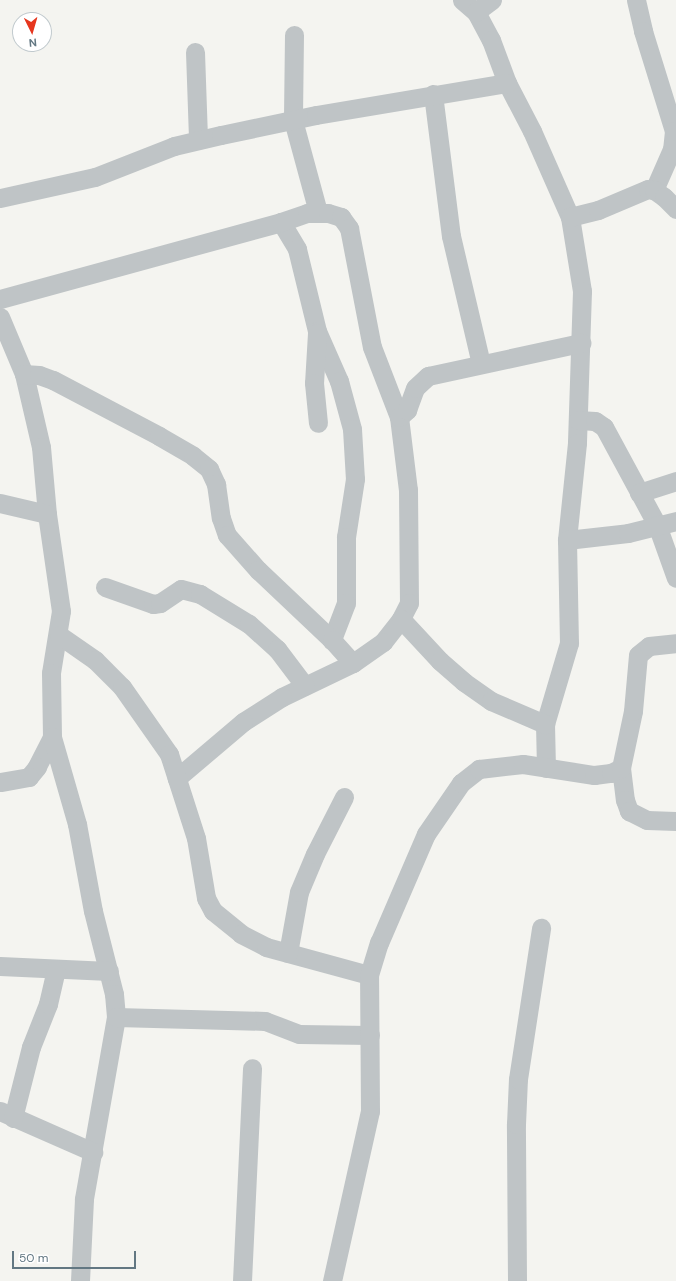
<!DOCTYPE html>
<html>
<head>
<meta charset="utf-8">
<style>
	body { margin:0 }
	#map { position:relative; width:676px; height:1281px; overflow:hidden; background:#f4f4f0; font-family:"DM Sans",sans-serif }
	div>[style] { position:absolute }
	.minor>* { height:19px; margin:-9.5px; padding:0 9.5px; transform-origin:9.5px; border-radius:9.5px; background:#bfc4c6 }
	span { translate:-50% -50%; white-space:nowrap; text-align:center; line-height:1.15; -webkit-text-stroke:4px #fff; paint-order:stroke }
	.north { position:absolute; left:12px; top:12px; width:40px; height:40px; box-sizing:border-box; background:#fff; border:1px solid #c0c9cd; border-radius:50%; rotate:175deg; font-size:11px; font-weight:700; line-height:16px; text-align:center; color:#627782 }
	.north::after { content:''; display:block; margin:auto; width:14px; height:18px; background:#e6361e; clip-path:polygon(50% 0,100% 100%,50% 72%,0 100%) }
	.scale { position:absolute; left:12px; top:1251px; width:124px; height:18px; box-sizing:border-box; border:2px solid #627782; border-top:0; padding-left:5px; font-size:12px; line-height:14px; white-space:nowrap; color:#627782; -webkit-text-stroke:3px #fff; paint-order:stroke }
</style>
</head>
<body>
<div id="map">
	<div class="minor">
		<i style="left:462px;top:0;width:18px;rotate:41deg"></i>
		<i style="left:476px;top:12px;width:32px;rotate:62deg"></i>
		<i style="left:491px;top:40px;width:46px;rotate:69.6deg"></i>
		<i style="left:507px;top:83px;width:54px;rotate:62.5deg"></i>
		<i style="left:532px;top:131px;width:94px;rotate:66.2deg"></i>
		<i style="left:570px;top:217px;width:75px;rotate:80.8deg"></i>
		<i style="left:582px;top:291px;width:152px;rotate:91.9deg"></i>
		<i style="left:577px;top:443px;width:98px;rotate:95.9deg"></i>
		<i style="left:567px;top:540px;width:103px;rotate:88.9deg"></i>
		<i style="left:569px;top:643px;width:84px;rotate:106.5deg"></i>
		<i style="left:545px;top:724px;width:44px;rotate:88.7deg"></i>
		<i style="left:636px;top:0;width:32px;rotate:77deg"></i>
		<i style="left:643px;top:31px;width:105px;rotate:72.8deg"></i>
		<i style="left:674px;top:131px;width:18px;rotate:96deg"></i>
		<i style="left:672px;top:149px;width:45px;rotate:113.7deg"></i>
		<i style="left:476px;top:12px;width:20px;rotate:-37deg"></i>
		<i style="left:294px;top:35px;width:85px;rotate:90.7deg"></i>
		<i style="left:293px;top:120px;width:95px;rotate:74.8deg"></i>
		<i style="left:195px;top:52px;width:88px;rotate:88deg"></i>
		<i style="left:433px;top:94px;width:143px;rotate:82.8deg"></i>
		<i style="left:451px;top:236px;width:131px;rotate:76.8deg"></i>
		<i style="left:0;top:198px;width:97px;rotate:-12.5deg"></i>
		<i style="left:95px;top:177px;width:85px;rotate:-21.4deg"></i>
		<i style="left:174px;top:146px;width:48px;rotate:-13.2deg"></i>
		<i style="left:221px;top:135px;width:97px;rotate:-11.9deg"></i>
		<i style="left:316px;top:115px;width:194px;rotate:-9.5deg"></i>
		<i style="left:570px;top:217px;width:29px;rotate:-14deg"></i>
		<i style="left:598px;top:210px;width:54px;rotate:-22.8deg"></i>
		<i style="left:648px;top:189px;width:6px;rotate:9deg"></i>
		<i style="left:654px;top:190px;width:12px;rotate:35deg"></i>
		<i style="left:664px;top:197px;width:17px;rotate:45deg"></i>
		<i style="left:281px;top:222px;width:31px;rotate:59deg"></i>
		<i style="left:297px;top:249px;width:84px;rotate:76.3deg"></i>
		<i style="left:317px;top:331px;width:55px;rotate:66.3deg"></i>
		<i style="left:339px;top:381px;width:50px;rotate:74.8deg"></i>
		<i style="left:352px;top:429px;width:50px;rotate:86.6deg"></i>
		<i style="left:355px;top:479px;width:59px;rotate:98.8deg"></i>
		<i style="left:346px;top:537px;width:66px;rotate:90deg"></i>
		<i style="left:346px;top:603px;width:40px;rotate:111deg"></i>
		<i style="left:0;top:299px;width:291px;rotate:-15.3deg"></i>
		<i style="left:281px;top:222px;width:28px;rotate:-19deg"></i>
		<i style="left:307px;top:213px;width:21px"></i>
		<i style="left:328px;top:213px;width:14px;rotate:17deg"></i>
		<i style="left:341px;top:217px;width:14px;rotate:54deg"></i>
		<i style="left:349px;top:228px;width:121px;rotate:79.1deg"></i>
		<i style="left:372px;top:347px;width:75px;rotate:68.9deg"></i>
		<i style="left:399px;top:417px;width:74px;rotate:83deg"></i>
		<i style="left:408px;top:490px;width:113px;rotate:89.5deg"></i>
		<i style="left:409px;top:603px;width:18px;rotate:117deg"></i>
		<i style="left:401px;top:619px;width:29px;rotate:128deg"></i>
		<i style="left:383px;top:642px;width:37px;rotate:145deg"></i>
		<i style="left:353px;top:663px;width:79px;rotate:154.4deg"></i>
		<i style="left:282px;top:697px;width:46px;rotate:147.3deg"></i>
		<i style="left:243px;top:722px;width:87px;rotate:139.7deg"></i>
		<i style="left:0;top:317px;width:62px;rotate:67.2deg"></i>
		<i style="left:24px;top:374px;width:75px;rotate:76.9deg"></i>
		<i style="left:41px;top:447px;width:67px;rotate:84.9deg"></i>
		<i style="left:47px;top:514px;width:98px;rotate:81.8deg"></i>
		<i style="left:61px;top:611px;width:63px;rotate:99.2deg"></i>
		<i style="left:51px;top:673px;width:64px;rotate:89.1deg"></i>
		<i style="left:52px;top:737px;width:34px;rotate:117deg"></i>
		<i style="left:37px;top:767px;width:13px;rotate:129deg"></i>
		<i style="left:29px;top:777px;width:29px;rotate:170deg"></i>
		<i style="left:317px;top:333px;width:50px;rotate:93.4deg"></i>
		<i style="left:314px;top:383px;width:40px;rotate:84.3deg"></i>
		<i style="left:24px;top:374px;width:15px;rotate:4deg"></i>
		<i style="left:39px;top:375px;width:15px;rotate:20deg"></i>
		<i style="left:53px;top:380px;width:120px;rotate:27.8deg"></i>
		<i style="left:159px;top:436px;width:39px;rotate:30deg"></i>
		<i style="left:193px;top:456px;width:21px;rotate:39deg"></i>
		<i style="left:209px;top:469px;width:17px;rotate:65deg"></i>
		<i style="left:216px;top:484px;width:34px;rotate:82deg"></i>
		<i style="left:221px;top:518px;width:18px;rotate:71deg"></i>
		<i style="left:227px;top:535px;width:47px;rotate:48.5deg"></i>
		<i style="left:258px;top:570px;width:102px;rotate:43.4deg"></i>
		<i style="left:332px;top:640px;width:31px;rotate:48deg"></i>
		<i style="left:399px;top:417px;width:11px;rotate:-41deg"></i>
		<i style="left:407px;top:410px;width:23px;rotate:-70deg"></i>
		<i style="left:415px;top:388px;width:18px;rotate:-43deg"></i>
		<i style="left:428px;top:376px;width:157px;rotate:-12.2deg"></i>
		<i style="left:578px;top:420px;width:17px;rotate:3deg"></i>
		<i style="left:595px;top:421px;width:11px;rotate:34deg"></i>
		<i style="left:604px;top:427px;width:111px;rotate:61.6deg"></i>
		<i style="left:657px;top:525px;width:56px;rotate:70.3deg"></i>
		<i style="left:639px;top:493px;width:39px;rotate:-18deg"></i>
		<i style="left:0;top:503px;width:48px;rotate:13.2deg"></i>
		<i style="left:567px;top:540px;width:61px;rotate:-6.5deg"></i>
		<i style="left:628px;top:533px;width:49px;rotate:-14deg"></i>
		<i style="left:105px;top:587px;width:51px;rotate:19.5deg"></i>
		<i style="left:153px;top:604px;width:7px;rotate:-8deg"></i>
		<i style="left:160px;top:603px;width:25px;rotate:-34deg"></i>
		<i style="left:181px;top:589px;width:20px;rotate:15deg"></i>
		<i style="left:200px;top:594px;width:57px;rotate:31.5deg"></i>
		<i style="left:249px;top:624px;width:38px;rotate:42deg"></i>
		<i style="left:277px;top:649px;width:46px;rotate:52.9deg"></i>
		<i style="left:401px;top:619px;width:57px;rotate:47.1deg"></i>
		<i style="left:440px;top:661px;width:32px;rotate:41deg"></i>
		<i style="left:464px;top:682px;width:33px;rotate:35deg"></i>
		<i style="left:491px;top:701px;width:59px;rotate:23.1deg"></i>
		<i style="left:59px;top:635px;width:44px;rotate:34.8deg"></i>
		<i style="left:95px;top:660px;width:38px;rotate:45deg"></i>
		<i style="left:122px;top:687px;width:82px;rotate:55deg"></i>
		<i style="left:169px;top:754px;width:88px;rotate:72.2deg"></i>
		<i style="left:196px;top:838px;width:61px;rotate:80.5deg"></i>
		<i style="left:206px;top:898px;width:15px;rotate:62deg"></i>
		<i style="left:213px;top:911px;width:36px;rotate:39deg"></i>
		<i style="left:241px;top:934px;width:28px;rotate:27deg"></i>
		<i style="left:266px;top:947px;width:107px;rotate:15.2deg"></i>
		<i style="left:52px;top:737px;width:91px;rotate:74deg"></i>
		<i style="left:77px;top:824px;width:88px;rotate:79.6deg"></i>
		<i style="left:93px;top:911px;width:86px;rotate:75.8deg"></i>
		<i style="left:114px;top:994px;width:23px;rotate:85deg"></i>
		<i style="left:116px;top:1017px;width:185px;rotate:100deg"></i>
		<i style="left:84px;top:1199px;width:82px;rotate:92.8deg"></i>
		<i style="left:621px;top:768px;width:32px;rotate:83deg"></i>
		<i style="left:625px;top:800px;width:12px;rotate:70deg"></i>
		<i style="left:629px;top:811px;width:20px;rotate:27deg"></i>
		<i style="left:647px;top:820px;width:29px;rotate:2deg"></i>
		<i style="left:288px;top:953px;width:62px;rotate:-79.8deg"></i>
		<i style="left:299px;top:892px;width:41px;rotate:-67.2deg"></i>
		<i style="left:315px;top:854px;width:64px;rotate:-63deg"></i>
		<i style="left:0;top:966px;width:109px;rotate:2.6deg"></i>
		<i style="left:116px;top:1017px;width:149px;rotate:1.5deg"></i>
		<i style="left:265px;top:1021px;width:36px;rotate:21deg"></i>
		<i style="left:299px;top:1034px;width:71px;rotate:0.8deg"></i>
		<i style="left:0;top:1111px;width:102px;rotate:23.8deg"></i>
		<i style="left:13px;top:1118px;width:73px;rotate:-75.8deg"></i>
		<i style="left:31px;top:1047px;width:46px;rotate:-68.4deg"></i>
		<i style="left:48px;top:1004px;width:36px;rotate:-77deg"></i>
		<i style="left:242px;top:1281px;width:213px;rotate:-87.3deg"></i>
		<i style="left:332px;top:1281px;width:174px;rotate:-77.4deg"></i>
		<i style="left:370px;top:1111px;width:136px;rotate:-90.4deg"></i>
		<i style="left:369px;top:975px;width:34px;rotate:-73deg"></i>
		<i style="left:379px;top:943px;width:119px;rotate:-66.7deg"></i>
		<i style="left:426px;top:834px;width:62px;rotate:-55.5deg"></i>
		<i style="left:461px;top:783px;width:23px;rotate:-38deg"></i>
		<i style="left:479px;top:769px;width:44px;rotate:-6.5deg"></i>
		<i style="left:523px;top:764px;width:72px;rotate:8.8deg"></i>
		<i style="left:594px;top:775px;width:17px;rotate:-7deg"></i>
		<i style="left:611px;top:773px;width:11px;rotate:-27deg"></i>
		<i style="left:621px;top:768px;width:58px;rotate:-78.1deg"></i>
		<i style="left:633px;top:711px;width:56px;rotate:-84.9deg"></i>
		<i style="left:638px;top:655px;width:14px;rotate:-39deg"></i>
		<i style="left:649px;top:646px;width:27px;rotate:-6deg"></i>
		<i style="left:517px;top:1281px;width:157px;rotate:-90.4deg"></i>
		<i style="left:516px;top:1124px;width:45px;rotate:-87.5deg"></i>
		<i style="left:518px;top:1079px;width:153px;rotate:-81.3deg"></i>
	</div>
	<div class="north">N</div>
	<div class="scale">50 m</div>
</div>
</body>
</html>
